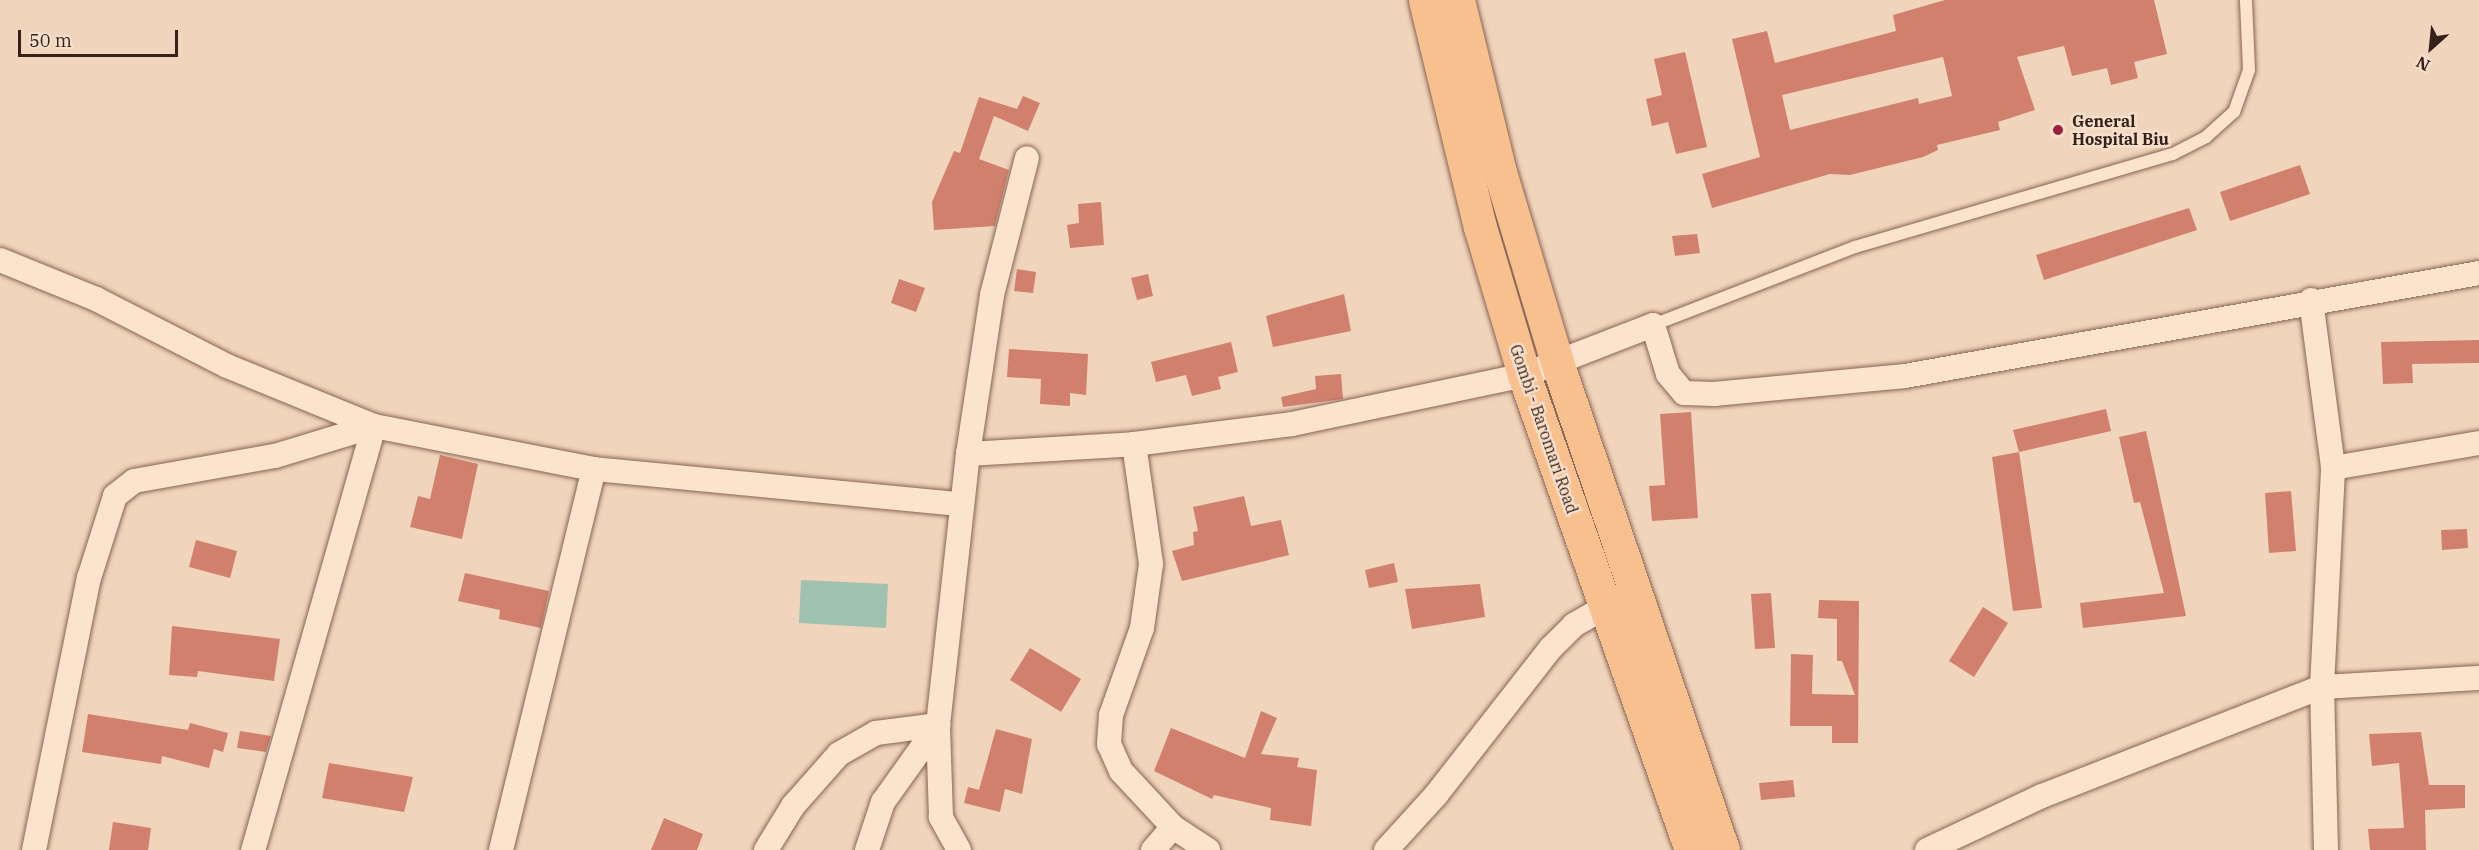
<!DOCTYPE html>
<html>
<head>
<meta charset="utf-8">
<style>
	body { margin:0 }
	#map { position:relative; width:2479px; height:850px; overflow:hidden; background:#f0d4bb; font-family:"IBM Plex Serif",serif }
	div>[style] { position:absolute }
	.water>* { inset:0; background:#a0c1af }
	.building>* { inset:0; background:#d1806e }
	.roads { filter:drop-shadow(0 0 2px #886454) drop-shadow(0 0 2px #886454) }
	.lane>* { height:12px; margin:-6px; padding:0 6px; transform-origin:6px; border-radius:6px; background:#fbe3ce }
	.street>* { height:24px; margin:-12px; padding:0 12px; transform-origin:12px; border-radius:12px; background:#fbe3ce }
	.primary>* { height:33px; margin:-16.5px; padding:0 16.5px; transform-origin:16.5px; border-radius:16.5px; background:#f8bf8f }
	.dots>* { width:16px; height:16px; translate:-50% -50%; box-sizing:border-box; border:3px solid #f7e0cb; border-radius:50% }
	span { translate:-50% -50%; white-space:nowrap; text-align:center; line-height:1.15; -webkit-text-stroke:5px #f7e0cb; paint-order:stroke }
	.poi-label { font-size:16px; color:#36211a; font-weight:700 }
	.left { translate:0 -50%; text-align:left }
	.street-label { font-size:16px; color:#36211a }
	.north { position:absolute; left:2401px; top:18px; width:60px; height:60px; -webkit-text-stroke:4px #f7e0cb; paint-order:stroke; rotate:207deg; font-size:16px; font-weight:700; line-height:24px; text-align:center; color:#36211a }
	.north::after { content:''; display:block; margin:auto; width:21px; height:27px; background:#36211a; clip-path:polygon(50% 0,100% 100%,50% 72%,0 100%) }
	.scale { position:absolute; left:18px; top:30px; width:160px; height:27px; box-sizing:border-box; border:3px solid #36211a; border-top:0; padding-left:8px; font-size:18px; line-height:21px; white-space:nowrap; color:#36211a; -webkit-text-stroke:4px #f7e0cb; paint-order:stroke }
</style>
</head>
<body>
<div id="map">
	<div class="water">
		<i style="clip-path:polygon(801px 580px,888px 584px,886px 628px,799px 623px)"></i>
	</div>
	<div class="building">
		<i style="clip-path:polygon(evenodd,1945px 0,2154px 0,2167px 54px,2134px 62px,2138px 78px,2111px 85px,2107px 68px,2072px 76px,2064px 46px,2017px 57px,2035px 110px,1998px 122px,2000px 130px,1937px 145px,1938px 150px,1923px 157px,1850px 175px,1830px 174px,1712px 208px,1702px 174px,1760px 157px,1732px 39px,1767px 31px,1775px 63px,1896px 31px,1893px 15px,1945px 0,1943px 57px,1952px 96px,1919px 104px,1918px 98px,1790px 130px,1782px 95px,1943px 57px)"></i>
		<i style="clip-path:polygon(1685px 52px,1707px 147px,1676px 154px,1668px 122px,1652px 126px,1646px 99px,1662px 95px,1654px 59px)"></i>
		<i style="clip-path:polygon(1023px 96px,1040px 103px,1028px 131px,994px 116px,979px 159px,1009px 170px,995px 226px,934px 230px,932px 202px,954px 151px,960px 153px,979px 97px,1017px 109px)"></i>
		<i style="clip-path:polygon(2300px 165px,2310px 194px,2230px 221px,2220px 192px)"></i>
		<i style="clip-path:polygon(1101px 202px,1104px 245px,1070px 248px,1067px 225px,1079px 223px,1078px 204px)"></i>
		<i style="clip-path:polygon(2189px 208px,2197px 230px,2044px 280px,2036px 255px)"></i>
		<i style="clip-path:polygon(1697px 234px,1700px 253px,1675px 256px,1672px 236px)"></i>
		<i style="clip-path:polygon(1017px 269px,1036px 272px,1033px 293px,1014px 291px)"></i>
		<i style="clip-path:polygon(1148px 274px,1153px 296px,1137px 300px,1131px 278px)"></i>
		<i style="clip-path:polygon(899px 279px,925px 288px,916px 312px,891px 303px)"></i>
		<i style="clip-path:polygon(1344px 294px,1351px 331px,1273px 347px,1266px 316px)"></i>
		<i style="clip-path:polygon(2479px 340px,2479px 363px,2412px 364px,2413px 383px,2383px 384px,2381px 342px)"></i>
		<i style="clip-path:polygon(1231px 342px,1238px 372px,1218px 377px,1221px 389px,1192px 396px,1186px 375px,1156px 382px,1151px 362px)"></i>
		<i style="clip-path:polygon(1009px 349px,1088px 354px,1086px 395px,1070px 393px,1070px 406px,1040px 404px,1041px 379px,1007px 377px)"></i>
		<i style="clip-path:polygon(1341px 374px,1343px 399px,1283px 407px,1281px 397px,1316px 389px,1315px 376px)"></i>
		<i style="clip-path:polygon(2106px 409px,2111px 431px,2019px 452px,2013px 430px)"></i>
		<i style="clip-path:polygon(1691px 412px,1698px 518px,1652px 521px,1649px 486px,1665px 485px,1660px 414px)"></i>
		<i style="clip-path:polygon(2146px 431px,2186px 616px,2083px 628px,2080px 603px,2164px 593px,2140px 502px,2134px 503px,2119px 437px)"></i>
		<i style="clip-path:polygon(2019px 452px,2042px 608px,2013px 611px,1992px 457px)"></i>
		<i style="clip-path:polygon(440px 455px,478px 464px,462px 539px,410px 527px,418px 496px,430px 499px)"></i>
		<i style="clip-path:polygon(2291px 491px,2296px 551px,2269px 553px,2265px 493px)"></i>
		<i style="clip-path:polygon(1244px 496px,1251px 526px,1281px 520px,1289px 555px,1182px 581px,1172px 551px,1194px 545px,1193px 532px,1198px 531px,1193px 507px)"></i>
		<i style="clip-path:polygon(2467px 529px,2468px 548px,2442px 550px,2441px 530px)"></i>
		<i style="clip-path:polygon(196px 540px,237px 551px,230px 578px,189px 567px)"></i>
		<i style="clip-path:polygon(1394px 563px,1398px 582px,1369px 588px,1365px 570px)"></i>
		<i style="clip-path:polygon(465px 573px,549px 591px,541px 628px,499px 619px,500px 610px,458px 601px)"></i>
		<i style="clip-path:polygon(1480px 584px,1485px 617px,1412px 629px,1405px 589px)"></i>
		<i style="clip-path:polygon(1771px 593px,1775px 648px,1755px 649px,1751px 594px)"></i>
		<i style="clip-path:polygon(1819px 600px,1859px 601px,1858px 743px,1832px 743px,1832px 726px,1790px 726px,1791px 654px,1813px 655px,1812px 694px,1855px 695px,1842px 661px,1837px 661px,1837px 619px,1818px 618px)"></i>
		<i style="clip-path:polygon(1983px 607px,2008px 623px,1974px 677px,1949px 661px)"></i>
		<i style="clip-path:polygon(172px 626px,280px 639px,274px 681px,198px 671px,197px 677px,169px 675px)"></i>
		<i style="clip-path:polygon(1030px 648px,1081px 679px,1061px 712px,1010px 680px)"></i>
		<i style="clip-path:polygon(1261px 711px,1277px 718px,1261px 754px,1299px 758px,1297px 767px,1317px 770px,1311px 826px,1270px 820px,1271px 808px,1214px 795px,1212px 799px,1154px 771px,1171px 728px,1245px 758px)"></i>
		<i style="clip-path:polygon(88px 714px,188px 730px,190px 723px,228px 733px,223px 752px,214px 749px,209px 768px,162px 756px,161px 764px,82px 752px)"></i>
		<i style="clip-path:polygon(996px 729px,1032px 739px,1022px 794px,1005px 789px,1000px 812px,964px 803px,968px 787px,979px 790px)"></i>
		<i style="clip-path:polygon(240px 731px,271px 736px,266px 752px,237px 748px)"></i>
		<i style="clip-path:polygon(2421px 732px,2429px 785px,2465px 785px,2465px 808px,2425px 810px,2426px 850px,2370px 850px,2368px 829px,2404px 828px,2399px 763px,2372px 766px,2369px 734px)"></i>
		<i style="clip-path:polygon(329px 763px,413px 777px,404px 812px,322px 798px)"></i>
		<i style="clip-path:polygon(1793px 780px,1795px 797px,1761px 800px,1759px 783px)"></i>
		<i style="clip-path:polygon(664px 818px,703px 834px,697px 850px,651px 850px)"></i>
		<i style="clip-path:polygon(113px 822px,151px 828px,148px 850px,109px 850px)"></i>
	</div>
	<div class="roads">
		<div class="lane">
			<i style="left:1653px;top:325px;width:217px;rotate:-21.1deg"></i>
			<i style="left:1855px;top:247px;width:331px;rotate:-16.3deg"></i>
			<i style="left:2173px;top:154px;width:37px;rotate:-27deg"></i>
			<i style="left:2206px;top:137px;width:38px;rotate:-42deg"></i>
			<i style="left:2234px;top:112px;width:45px;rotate:-70.3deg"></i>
			<i style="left:2249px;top:70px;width:70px;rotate:-92.5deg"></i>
		</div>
		<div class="street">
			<i style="left:0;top:260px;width:104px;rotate:22.1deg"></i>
			<i style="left:96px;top:299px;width:147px;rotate:27.1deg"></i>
			<i style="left:227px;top:366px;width:159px;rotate:22.2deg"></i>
			<i style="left:374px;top:426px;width:441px;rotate:105.9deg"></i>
			<i style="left:2311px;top:300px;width:169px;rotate:82.5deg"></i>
			<i style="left:2333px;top:468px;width:148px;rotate:-9.7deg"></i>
			<i style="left:1134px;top:444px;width:121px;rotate:81.9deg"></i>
			<i style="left:1151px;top:564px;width:65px;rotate:98deg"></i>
			<i style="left:1142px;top:628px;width:92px;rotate:109.6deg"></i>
			<i style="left:1111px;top:715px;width:29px;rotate:94deg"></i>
			<i style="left:1109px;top:744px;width:30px;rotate:66deg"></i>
			<i style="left:1121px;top:771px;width:76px;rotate:47.1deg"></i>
			<i style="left:1173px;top:827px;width:42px;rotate:33.3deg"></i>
			<i style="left:968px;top:454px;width:161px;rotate:-81.4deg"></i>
			<i style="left:992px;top:295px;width:141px;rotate:-75.7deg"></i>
			<i style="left:34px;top:850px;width:278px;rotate:-78.6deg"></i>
			<i style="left:89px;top:578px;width:86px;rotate:-72.4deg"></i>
			<i style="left:115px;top:496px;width:24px;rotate:-38deg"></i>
			<i style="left:134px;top:481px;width:143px;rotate:-10.1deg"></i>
			<i style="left:275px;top:456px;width:103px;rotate:-16.9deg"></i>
			<i style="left:374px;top:426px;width:224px;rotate:11.1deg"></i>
			<i style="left:594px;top:469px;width:368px;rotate:5.5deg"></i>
			<i style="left:501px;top:850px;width:392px;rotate:-76.3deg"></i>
			<i style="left:766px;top:850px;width:52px;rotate:-58.5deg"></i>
			<i style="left:793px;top:806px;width:69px;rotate:-48.5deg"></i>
			<i style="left:839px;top:754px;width:43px;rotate:-29.6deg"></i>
			<i style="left:876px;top:733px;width:63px;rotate:-7.4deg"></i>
			<i style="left:867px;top:850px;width:51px;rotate:-71.6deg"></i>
			<i style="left:883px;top:802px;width:95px;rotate:-54.5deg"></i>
			<i style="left:959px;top:850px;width:38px;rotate:-119deg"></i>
			<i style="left:941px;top:817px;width:92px;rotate:-91.9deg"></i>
			<i style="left:938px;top:725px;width:273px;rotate:-83.7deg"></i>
			<i style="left:968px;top:454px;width:166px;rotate:-3.4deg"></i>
			<i style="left:1134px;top:444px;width:159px;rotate:-7.2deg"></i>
			<i style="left:1292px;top:424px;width:237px;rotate:-11.9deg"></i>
			<i style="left:1524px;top:375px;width:138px;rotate:-21.2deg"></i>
			<i style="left:1653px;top:325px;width:51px;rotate:73deg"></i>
			<i style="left:1668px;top:374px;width:25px;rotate:50deg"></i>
			<i style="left:1684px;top:393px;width:30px;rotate:2deg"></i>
			<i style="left:1714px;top:394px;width:192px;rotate:-5.4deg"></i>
			<i style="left:1905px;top:376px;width:583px;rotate:-10.17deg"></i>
			<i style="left:1153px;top:850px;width:30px;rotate:-49deg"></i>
			<i style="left:1386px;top:850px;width:74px;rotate:-47.7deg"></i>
			<i style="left:1436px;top:795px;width:187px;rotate:-52deg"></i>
			<i style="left:1551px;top:648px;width:33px;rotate:-45deg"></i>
			<i style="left:1574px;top:625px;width:38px;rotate:-30deg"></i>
			<i style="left:1927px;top:850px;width:127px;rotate:-25.2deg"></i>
			<i style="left:2042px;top:796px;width:300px;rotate:-21.3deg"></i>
			<i style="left:2322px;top:687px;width:157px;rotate:-3.3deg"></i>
			<i style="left:2326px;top:850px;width:163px;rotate:-91.4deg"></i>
			<i style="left:2322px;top:687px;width:219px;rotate:-87.1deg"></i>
		</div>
		<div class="primary">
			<i style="left:1425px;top:0;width:234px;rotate:76.4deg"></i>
			<i style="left:1480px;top:227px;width:154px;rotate:73.4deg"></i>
			<i style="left:1524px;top:375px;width:504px;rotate:70.63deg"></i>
			<i style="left:1458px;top:0;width:177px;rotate:76.3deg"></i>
			<i style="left:1500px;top:172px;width:198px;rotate:73.3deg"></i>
			<i style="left:1557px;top:362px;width:515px;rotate:71.21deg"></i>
		</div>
	</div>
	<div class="dots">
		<i style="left:2058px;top:130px;background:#9b203d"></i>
	</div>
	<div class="poi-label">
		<span class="left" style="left:2072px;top:130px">General<br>Hospital Biu</span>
	</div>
	<div class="street-label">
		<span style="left:1544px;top:429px;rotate:71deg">Gombi - Baromari Road</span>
	</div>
	<div class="north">N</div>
	<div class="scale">50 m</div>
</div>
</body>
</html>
